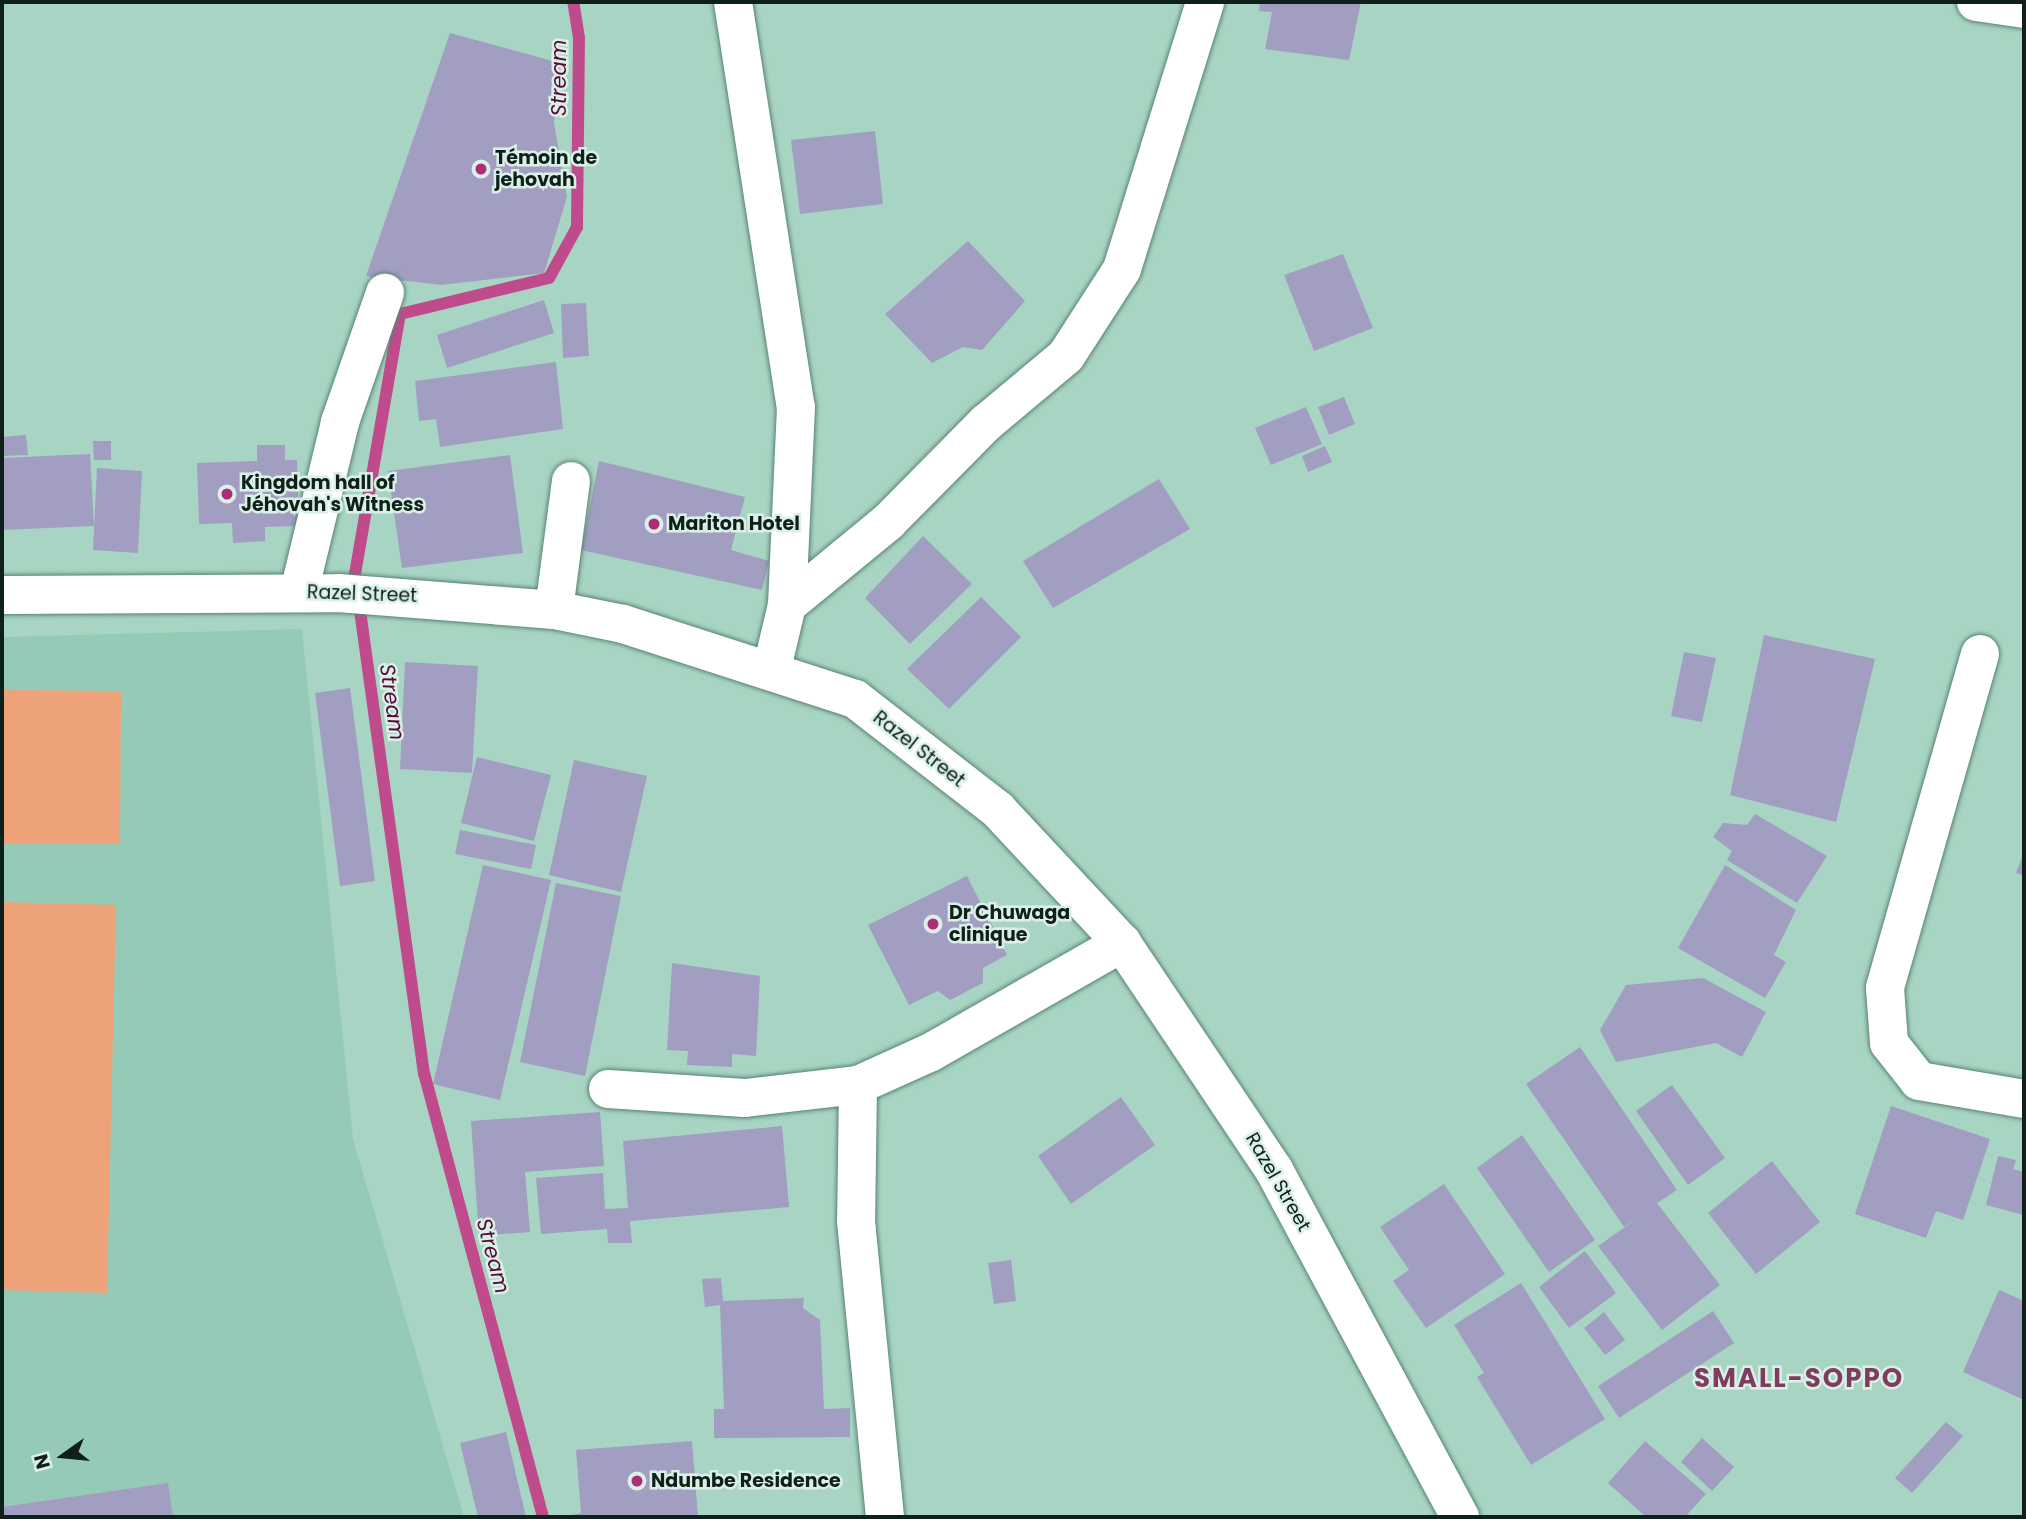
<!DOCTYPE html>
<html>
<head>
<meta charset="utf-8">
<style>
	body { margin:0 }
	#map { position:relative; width:2026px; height:1519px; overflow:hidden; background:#a8d5c3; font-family:Poppins,sans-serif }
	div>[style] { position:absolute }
	.built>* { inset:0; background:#95cbb6 }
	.green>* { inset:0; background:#eda279 }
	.stream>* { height:12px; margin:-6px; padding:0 6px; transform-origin:6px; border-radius:6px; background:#c04b8c }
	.building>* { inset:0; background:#a19ec2 }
	.roads { filter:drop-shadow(0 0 2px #598373) drop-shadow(0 0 2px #598373) }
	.minor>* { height:38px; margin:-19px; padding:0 19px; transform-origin:19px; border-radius:19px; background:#fff }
	.dots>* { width:19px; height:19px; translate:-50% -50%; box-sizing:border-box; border:4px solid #daf0e7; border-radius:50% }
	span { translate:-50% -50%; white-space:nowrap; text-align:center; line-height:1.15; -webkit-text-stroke:5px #daf0e7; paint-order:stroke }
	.poi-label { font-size:19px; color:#0e2019; font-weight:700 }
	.left { translate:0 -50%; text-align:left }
	.street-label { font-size:19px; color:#0e2019 }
	.water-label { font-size:21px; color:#570a39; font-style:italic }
	.district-label { font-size:26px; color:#7e3d5f; font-weight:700; letter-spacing:2px }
	.frame { position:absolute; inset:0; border:4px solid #0e2019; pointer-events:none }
	.north { position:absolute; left:28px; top:1421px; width:70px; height:70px; -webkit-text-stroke:5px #daf0e7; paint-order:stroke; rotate:255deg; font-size:19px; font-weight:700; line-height:28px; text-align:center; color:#0e2019 }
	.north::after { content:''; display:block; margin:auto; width:24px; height:32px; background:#0e2019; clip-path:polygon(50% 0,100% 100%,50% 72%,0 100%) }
</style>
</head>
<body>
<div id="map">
	<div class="built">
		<i style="clip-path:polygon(302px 629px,353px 1139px,464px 1517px,2px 1517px,2px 637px)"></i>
	</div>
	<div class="green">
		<i style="clip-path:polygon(2px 690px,121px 691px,120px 844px,2px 843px)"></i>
		<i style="clip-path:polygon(2px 902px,116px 905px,107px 1293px,2px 1290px)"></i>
	</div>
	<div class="stream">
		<i style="left:543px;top:1517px;width:459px;rotate:-105deg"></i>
		<i style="left:424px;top:1074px;width:505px;rotate:-97.86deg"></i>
		<i style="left:355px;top:574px;width:264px;rotate:-80.2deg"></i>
		<i style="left:400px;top:314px;width:153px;rotate:-13.6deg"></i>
		<i style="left:549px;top:278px;width:58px;rotate:-61.2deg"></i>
		<i style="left:577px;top:227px;width:189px;rotate:-89.4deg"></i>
		<i style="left:579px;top:38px;width:36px;rotate:-99deg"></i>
	</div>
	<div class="building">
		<i style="clip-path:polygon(1260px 2px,1361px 2px,1349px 60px,1265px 49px,1272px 12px,1259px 11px)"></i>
		<i style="clip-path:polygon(450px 33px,560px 63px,554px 123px,567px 197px,544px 273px,441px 285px,366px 276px)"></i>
		<i style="clip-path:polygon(875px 131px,883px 204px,800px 214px,791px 140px)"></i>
		<i style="clip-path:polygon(968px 241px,1025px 301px,982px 350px,963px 347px,932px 363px,885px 314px)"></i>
		<i style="clip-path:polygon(1343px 254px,1373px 328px,1314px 351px,1284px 275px)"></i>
		<i style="clip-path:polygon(544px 300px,554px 333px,447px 368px,437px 335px)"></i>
		<i style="clip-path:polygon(586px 303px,589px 356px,563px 358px,561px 304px)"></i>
		<i style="clip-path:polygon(556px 362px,563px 429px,440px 447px,436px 419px,419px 421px,415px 381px)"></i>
		<i style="clip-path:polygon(1344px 397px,1355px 424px,1329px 435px,1318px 407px)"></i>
		<i style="clip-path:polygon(1306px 407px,1322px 444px,1271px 465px,1255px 428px)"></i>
		<i style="clip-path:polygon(26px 435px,28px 455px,2px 456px,2px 437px)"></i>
		<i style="clip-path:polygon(93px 441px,111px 441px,111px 460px,94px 460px)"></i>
		<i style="clip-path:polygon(257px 445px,285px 445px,285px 460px,297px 460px,299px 526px,265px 527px,265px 541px,233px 543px,232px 523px,199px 524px,197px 463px,257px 461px)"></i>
		<i style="clip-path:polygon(1325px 446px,1332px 462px,1308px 472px,1302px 456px)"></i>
		<i style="clip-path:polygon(90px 454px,94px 526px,2px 530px,2px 458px)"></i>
		<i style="clip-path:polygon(510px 455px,523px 553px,402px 568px,388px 471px)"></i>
		<i style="clip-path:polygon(599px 461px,745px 497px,731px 550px,769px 561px,762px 590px,581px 550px)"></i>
		<i style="clip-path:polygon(97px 468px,142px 471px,138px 553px,93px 550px)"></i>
		<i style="clip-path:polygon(1159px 479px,1190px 529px,1053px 608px,1023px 561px)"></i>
		<i style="clip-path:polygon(923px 536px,972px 584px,910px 644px,865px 598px)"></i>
		<i style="clip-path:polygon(981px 597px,1021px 637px,949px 709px,907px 669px)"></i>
		<i style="clip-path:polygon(1764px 635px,1875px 659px,1836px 822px,1730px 795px)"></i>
		<i style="clip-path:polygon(1684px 652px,1716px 658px,1702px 722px,1671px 716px)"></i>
		<i style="clip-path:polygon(405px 662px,478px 666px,472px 773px,400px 769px)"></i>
		<i style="clip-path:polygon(350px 688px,375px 881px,340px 886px,315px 693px)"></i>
		<i style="clip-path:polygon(477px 757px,551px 775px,534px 841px,461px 823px)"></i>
		<i style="clip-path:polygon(574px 760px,647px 776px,621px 892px,549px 875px)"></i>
		<i style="clip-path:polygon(1755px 814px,1827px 856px,1797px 903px,1727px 860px,1732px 851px,1713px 837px,1723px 823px,1747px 825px)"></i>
		<i style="clip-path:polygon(460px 830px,536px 845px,531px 869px,455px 854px)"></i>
		<i style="clip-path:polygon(2024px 852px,2024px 876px,2016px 873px)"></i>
		<i style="clip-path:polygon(483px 865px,551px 880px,500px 1100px,433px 1084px)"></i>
		<i style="clip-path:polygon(1725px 865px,1796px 910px,1774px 955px,1786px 962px,1765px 998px,1678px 948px)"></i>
		<i style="clip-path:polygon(967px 876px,1007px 955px,983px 968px,983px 983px,950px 1000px,938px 991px,909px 1005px,868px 925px)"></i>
		<i style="clip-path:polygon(556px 883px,621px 896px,585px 1076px,520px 1062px)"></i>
		<i style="clip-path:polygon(672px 963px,760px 976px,756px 1056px,732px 1054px,732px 1067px,687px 1065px,688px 1051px,667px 1050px)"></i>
		<i style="clip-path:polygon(1703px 978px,1766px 1012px,1742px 1057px,1716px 1043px,1616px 1062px,1600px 1030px,1626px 985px)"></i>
		<i style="clip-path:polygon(1580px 1047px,1677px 1190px,1657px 1203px,1720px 1285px,1662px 1330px,1598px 1246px,1638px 1218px,1624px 1227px,1526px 1084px)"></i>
		<i style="clip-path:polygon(1672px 1085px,1725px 1158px,1688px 1185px,1636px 1111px)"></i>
		<i style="clip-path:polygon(1121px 1097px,1155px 1145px,1071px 1204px,1038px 1156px)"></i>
		<i style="clip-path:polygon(1891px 1106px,1990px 1139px,1963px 1220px,1936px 1211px,1926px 1238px,1855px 1214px)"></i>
		<i style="clip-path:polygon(600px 1112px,604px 1166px,525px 1172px,530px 1232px,479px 1236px,471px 1121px)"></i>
		<i style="clip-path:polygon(782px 1126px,789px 1207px,630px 1221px,632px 1243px,608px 1243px,607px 1229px,541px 1234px,536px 1178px,603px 1173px,605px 1209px,628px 1208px,623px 1141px)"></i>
		<i style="clip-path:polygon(1522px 1135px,1595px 1240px,1549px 1272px,1477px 1168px)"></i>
		<i style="clip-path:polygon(1998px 1156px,2016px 1160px,2013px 1169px,2024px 1172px,2024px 1215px,1986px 1205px)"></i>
		<i style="clip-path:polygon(1772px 1161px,1820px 1222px,1756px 1274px,1708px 1213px)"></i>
		<i style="clip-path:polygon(1444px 1184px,1505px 1274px,1426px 1328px,1393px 1281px,1409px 1270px,1380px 1227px)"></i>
		<i style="clip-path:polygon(1585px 1251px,1616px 1293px,1569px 1328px,1539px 1287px)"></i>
		<i style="clip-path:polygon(1011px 1260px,1016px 1301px,994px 1304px,988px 1263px)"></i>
		<i style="clip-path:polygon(721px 1278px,723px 1301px,804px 1298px,803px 1308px,820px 1320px,824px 1409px,850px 1408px,850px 1437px,714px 1438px,714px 1409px,724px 1409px,720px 1305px,705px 1307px,702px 1279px)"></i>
		<i style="clip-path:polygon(1521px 1283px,1605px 1419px,1531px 1465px,1477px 1377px,1484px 1373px,1454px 1325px)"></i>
		<i style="clip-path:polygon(1999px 1290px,2024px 1301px,2024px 1400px,1963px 1372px)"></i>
		<i style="clip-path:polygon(1713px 1311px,1734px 1343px,1619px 1418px,1598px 1386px)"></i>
		<i style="clip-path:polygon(1604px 1312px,1625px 1340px,1605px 1355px,1584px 1328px)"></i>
		<i style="clip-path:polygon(1946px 1422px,1963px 1436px,1912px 1493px,1895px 1478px)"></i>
		<i style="clip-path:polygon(506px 1432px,526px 1517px,478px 1517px,460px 1443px)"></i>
		<i style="clip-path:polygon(1702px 1438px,1734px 1467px,1712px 1491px,1681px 1462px)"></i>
		<i style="clip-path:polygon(692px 1441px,698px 1517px,561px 1517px,581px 1513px,576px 1450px)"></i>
		<i style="clip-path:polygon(1645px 1441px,1706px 1494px,1685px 1517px,1646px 1517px,1608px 1483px)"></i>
		<i style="clip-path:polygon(168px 1483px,173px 1517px,2px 1517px,2px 1507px)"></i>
	</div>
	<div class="roads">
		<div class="minor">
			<i style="left:733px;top:2px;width:410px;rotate:81.2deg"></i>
			<i style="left:796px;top:407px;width:198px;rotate:92.6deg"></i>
			<i style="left:787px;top:605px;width:65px;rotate:103.4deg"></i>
			<i style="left:1976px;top:2px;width:49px;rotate:8.3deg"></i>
			<i style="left:299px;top:592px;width:175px;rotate:-76.4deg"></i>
			<i style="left:340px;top:422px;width:137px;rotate:-70.8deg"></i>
			<i style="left:2px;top:595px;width:336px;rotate:-0.3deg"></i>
			<i style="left:338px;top:593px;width:217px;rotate:4.5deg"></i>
			<i style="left:554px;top:610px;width:70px;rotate:11.5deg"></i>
			<i style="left:623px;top:624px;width:244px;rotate:17.9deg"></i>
			<i style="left:855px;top:699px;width:181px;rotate:37.8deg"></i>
			<i style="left:998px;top:810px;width:182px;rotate:47deg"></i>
			<i style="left:1122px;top:943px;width:273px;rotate:56.2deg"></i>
			<i style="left:1274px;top:1170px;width:394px;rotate:61.8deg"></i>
			<i style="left:787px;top:605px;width:131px;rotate:-39.4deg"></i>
			<i style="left:888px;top:522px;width:139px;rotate:-45.3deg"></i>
			<i style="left:986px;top:423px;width:104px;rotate:-39.9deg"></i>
			<i style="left:1066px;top:356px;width:103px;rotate:-57.2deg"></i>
			<i style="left:1122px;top:269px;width:280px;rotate:-72.7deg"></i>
			<i style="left:554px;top:610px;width:130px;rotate:-82.5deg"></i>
			<i style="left:1980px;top:654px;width:347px;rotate:105.9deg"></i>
			<i style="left:1885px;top:988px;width:55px;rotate:85.8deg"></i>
			<i style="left:1889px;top:1043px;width:48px;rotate:51.7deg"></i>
			<i style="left:1919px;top:1081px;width:107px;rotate:9.7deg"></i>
			<i style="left:858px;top:1085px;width:136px;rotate:90.8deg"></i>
			<i style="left:856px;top:1221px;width:297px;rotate:84.4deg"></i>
			<i style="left:608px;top:1089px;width:137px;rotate:3.8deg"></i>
			<i style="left:745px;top:1098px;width:114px;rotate:-6.6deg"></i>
			<i style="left:858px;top:1085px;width:80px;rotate:-24.3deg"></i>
			<i style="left:931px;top:1052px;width:220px;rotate:-29.7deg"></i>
		</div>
	</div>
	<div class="dots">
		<i style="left:481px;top:169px;background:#ae2d79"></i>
		<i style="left:227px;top:494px;background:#ae2d79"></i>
		<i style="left:654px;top:524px;background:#ae2d79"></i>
		<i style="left:933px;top:924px;background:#ae2d79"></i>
		<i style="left:637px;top:1481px;background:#ae2d79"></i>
	</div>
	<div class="poi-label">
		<span class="left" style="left:495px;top:169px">Témoin de<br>jehovah</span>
		<span class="left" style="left:241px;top:494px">Kingdom hall of<br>Jéhovah's Witness</span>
		<span class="left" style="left:668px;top:524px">Mariton Hotel</span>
		<span class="left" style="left:949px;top:924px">Dr Chuwaga<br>clinique</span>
		<span class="left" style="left:651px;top:1481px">Ndumbe Residence</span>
	</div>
	<div class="street-label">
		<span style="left:362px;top:594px;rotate:2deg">Razel Street</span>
		<span style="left:919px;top:749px;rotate:38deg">Razel Street</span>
		<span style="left:1278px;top:1182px;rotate:60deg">Razel Street</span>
	</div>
	<div class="water-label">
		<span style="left:559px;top:78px;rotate:-90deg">Stream</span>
		<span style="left:392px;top:702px;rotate:82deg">Stream</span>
		<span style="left:493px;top:1256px;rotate:75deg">Stream</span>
	</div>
	<div class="district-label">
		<span style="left:1799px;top:1379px">SMALL-SOPPO</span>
	</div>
	<div class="frame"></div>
	<div class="north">N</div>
</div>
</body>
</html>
